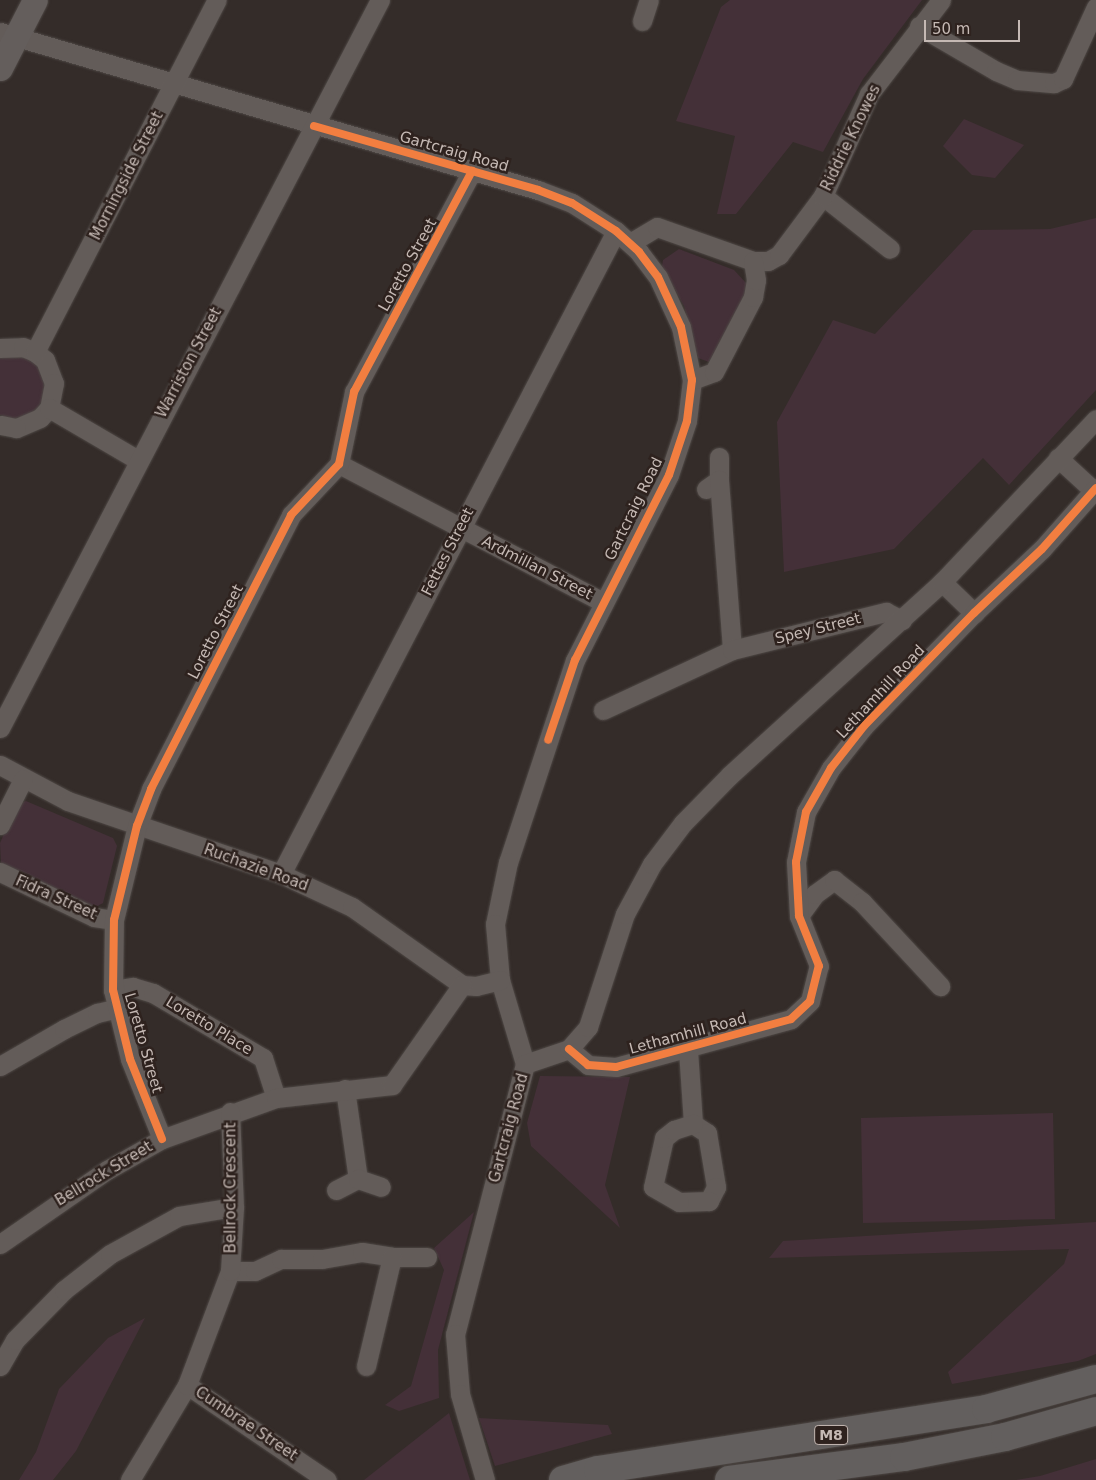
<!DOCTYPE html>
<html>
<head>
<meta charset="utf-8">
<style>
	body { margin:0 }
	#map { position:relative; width:1096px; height:1480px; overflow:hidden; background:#342c29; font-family:"DejaVu Sans",sans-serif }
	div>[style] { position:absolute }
	.green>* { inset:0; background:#443038 }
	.roads { filter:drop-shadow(0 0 1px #4e4845) drop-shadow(0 0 1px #4e4845) }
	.minor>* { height:19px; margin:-9.5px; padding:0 9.5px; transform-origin:9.5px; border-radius:9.5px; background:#635c59 }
	.major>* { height:25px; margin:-12.5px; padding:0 12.5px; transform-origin:12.5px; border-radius:12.5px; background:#645e5c }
	.highway>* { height:28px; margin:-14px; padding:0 14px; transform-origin:14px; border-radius:14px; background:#635f5e }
	.cycleway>* { height:8px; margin:-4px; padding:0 4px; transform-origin:4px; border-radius:4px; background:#f27e40 }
	span { translate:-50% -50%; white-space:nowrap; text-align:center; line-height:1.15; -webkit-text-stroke:5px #2e221e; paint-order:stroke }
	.shield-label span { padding:1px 4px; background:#2e221e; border:1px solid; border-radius:4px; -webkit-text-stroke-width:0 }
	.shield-label { font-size:14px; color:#c5b9b4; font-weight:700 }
	.street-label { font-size:15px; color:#c5b9b4 }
	.scale { position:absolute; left:924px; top:20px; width:96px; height:22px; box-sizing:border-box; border:2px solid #c5b9b4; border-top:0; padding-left:6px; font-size:15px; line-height:18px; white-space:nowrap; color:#c5b9b4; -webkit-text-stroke:4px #2e221e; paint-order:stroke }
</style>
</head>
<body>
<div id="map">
	<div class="green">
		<i style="clip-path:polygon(730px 0,922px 0,863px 79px,823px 152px,793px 142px,736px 214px,717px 214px,735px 136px,676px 121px,721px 7px)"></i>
		<i style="clip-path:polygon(964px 119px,1024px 145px,995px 178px,972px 175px,943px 146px)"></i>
		<i style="clip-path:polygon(1096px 218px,1096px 390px,1009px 485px,983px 458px,894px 549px,784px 572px,777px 422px,833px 320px,875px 334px,973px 230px,1050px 229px)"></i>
		<i style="clip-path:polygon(679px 249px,734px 270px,747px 284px,748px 289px,709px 362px,698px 358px,684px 306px,662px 266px,663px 260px)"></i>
		<i style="clip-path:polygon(13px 355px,30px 359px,40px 369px,46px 385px,41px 404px,30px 415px,12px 419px,0 415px,0 358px)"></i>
		<i style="clip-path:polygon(26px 801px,113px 838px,117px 846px,103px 903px,94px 908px,1px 864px,0 843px,17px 804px)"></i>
		<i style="clip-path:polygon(540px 1076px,630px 1077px,605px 1185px,620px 1228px,531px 1146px,527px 1123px)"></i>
		<i style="clip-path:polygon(1053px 1113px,1055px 1219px,863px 1223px,861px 1118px)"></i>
		<i style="clip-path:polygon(474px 1212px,438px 1350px,439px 1398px,399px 1411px,385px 1405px,411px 1386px,444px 1270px,434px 1248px)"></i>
		<i style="clip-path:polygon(1096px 1222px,1096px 1354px,1078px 1361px,952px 1384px,948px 1372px,1064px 1264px,1069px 1249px,769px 1258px,783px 1241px)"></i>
		<i style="clip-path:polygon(145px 1318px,76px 1451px,53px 1480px,19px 1480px,36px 1452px,59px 1389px,108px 1338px)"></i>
		<i style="clip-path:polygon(449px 1413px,470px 1480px,364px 1480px)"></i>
		<i style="clip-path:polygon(479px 1418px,608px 1425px,612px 1434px,495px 1466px)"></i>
		<i style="clip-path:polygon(1096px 1459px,1096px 1480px,1016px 1480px,1040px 1476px)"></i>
	</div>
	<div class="roads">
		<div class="minor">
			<i style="left:642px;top:21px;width:22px;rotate:-72deg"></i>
			<i style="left:919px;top:26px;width:89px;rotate:30.3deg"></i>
			<i style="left:996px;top:71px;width:23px;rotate:23deg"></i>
			<i style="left:1017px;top:80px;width:37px;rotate:5deg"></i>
			<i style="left:1054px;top:83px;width:10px;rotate:-24deg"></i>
			<i style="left:1063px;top:79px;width:79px;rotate:-65.4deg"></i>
			<i style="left:0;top:32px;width:561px;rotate:16.37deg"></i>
			<i style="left:538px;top:190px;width:36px;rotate:21deg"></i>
			<i style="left:572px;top:203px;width:52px;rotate:32.5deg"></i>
			<i style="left:616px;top:231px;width:31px;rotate:42deg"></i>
			<i style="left:639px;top:252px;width:31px;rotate:53deg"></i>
			<i style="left:658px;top:277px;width:55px;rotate:65.3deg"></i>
			<i style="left:681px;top:327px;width:54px;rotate:78.3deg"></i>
			<i style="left:692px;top:380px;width:41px;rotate:97deg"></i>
			<i style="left:687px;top:421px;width:57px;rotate:108.4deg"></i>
			<i style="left:669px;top:475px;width:208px;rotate:116.9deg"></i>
			<i style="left:575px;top:660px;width:213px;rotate:108.3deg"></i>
			<i style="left:508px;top:862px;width:63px;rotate:101.8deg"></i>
			<i style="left:495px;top:924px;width:56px;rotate:84.9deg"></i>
			<i style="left:500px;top:980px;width:88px;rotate:73.4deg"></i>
			<i style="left:525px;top:1064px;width:279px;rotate:104.5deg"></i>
			<i style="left:455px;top:1334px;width:60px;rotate:85.2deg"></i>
			<i style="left:460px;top:1394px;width:90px;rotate:73.8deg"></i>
			<i style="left:823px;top:196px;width:85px;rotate:38.3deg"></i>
			<i style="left:630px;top:243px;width:31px;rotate:-31deg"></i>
			<i style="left:657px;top:227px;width:102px;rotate:19.5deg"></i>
			<i style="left:753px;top:261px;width:15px"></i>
			<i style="left:768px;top:261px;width:13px;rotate:-29deg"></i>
			<i style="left:779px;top:255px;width:74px;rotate:-53.3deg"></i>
			<i style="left:823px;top:196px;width:112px;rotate:-65.7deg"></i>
			<i style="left:869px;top:94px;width:118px;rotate:-52.5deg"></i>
			<i style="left:0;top:348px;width:23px;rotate:-2deg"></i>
			<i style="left:23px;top:347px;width:13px;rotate:23deg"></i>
			<i style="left:35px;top:352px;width:13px;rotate:39deg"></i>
			<i style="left:45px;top:360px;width:25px;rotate:69deg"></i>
			<i style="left:54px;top:383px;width:25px;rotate:101deg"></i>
			<i style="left:49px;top:408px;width:13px;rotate:132deg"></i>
			<i style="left:40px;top:418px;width:26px;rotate:157deg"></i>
			<i style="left:16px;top:428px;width:16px;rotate:-169deg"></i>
			<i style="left:35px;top:352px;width:396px;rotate:-62.7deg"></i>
			<i style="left:692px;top:380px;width:23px;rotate:-20deg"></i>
			<i style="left:714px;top:372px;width:85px;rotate:-62.5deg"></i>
			<i style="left:753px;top:297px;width:17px;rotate:-80deg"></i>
			<i style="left:756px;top:280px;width:19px;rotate:-99deg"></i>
			<i style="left:49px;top:408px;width:103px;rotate:30.3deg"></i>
			<i style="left:719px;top:457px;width:23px;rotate:90deg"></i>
			<i style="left:1058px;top:458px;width:49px;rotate:42.5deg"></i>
			<i style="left:339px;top:464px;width:298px;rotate:27.6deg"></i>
			<i style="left:706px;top:489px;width:16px;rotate:-35deg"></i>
			<i style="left:719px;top:480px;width:170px;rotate:85.6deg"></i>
			<i style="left:942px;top:582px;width:45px;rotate:44.1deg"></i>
			<i style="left:603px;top:710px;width:142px;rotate:-24.9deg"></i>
			<i style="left:732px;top:650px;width:159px;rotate:-13.9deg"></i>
			<i style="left:886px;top:612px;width:18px;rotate:27deg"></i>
			<i style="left:0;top:728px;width:821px;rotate:-62.44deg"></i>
			<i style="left:0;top:765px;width:77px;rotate:27.9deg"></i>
			<i style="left:68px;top:801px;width:225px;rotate:18.9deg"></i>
			<i style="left:281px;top:874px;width:78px;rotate:24.9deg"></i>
			<i style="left:352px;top:907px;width:135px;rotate:35.3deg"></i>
			<i style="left:462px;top:985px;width:14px;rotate:4deg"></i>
			<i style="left:476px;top:986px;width:25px;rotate:-14deg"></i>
			<i style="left:0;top:825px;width:51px;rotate:-63.4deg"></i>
			<i style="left:0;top:872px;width:104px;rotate:25.6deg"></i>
			<i style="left:94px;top:917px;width:20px;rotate:9deg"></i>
			<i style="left:281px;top:874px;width:725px;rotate:-62.48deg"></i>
			<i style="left:799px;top:916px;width:27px;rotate:-54deg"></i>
			<i style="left:815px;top:894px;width:24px;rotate:-36deg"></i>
			<i style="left:834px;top:880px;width:36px;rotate:38deg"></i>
			<i style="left:862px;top:902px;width:115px;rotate:47.1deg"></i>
			<i style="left:113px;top:990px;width:20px;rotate:-9deg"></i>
			<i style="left:133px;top:987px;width:21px;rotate:17deg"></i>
			<i style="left:153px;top:993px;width:128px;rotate:30.6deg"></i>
			<i style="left:263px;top:1058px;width:42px;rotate:72deg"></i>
			<i style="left:569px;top:1049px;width:25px;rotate:40deg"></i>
			<i style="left:588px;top:1065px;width:28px;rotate:4deg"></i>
			<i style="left:616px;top:1067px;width:181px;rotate:-15.3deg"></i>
			<i style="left:791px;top:1019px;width:26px;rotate:-43deg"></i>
			<i style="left:810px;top:1001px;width:36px;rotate:-76deg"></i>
			<i style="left:819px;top:966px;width:54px;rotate:-111.8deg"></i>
			<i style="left:799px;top:916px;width:54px;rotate:-93.2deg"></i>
			<i style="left:796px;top:862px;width:51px;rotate:-78.7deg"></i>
			<i style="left:806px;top:812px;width:51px;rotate:-60.4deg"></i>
			<i style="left:831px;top:768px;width:53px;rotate:-51.8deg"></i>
			<i style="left:864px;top:726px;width:158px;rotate:-45.8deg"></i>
			<i style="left:974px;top:613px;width:93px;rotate:-43.3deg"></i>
			<i style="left:1042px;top:549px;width:81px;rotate:-48.5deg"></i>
			<i style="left:688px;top:1050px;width:74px;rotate:86.1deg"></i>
			<i style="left:525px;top:1064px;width:46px;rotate:-18.8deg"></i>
			<i style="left:569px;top:1049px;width:29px;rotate:-49deg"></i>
			<i style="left:588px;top:1027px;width:119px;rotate:-71.9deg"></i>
			<i style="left:625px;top:914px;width:57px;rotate:-61.6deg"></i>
			<i style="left:652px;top:864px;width:51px;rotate:-52.9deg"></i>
			<i style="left:683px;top:823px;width:67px;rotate:-45.6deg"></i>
			<i style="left:730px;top:775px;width:287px;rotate:-42.3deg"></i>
			<i style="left:942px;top:582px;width:224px;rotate:-46.6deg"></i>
			<i style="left:0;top:1066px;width:74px;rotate:-30deg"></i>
			<i style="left:64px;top:1029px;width:37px;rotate:-26deg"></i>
			<i style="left:97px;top:1013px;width:22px;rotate:-13deg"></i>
			<i style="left:345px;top:1089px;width:91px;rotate:81.8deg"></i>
			<i style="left:693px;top:1124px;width:17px;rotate:33deg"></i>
			<i style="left:707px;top:1133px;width:55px;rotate:80.5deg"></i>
			<i style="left:716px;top:1187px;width:16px;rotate:117deg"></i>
			<i style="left:709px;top:1201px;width:30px;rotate:178deg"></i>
			<i style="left:679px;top:1202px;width:30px;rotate:-150deg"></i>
			<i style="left:653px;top:1187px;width:50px;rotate:-77.3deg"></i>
			<i style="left:664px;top:1138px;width:13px;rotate:-39deg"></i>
			<i style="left:674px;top:1130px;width:20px;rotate:-18deg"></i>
			<i style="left:162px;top:1139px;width:86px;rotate:-111.8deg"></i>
			<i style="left:130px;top:1059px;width:71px;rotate:-103.8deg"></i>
			<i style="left:113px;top:990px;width:70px;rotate:-89.2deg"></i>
			<i style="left:114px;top:920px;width:97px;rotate:-76.3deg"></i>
			<i style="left:137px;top:826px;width:40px;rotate:-69deg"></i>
			<i style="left:151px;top:789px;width:308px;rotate:-62.9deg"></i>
			<i style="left:291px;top:515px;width:70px;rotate:-46.7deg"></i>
			<i style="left:339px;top:464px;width:74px;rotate:-78.2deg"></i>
			<i style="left:354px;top:392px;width:251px;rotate:-61.9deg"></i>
			<i style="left:336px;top:1190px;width:25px;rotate:-27deg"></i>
			<i style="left:358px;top:1179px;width:24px;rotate:19deg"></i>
			<i style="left:0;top:1244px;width:130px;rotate:-34.7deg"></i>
			<i style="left:107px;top:1170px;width:63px;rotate:-29.4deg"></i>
			<i style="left:162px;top:1139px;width:121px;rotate:-19.8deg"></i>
			<i style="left:276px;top:1098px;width:117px;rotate:-6.4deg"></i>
			<i style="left:392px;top:1085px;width:122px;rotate:-55deg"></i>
			<i style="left:230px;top:1271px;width:25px"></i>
			<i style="left:255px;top:1271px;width:29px;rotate:-25deg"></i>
			<i style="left:281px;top:1259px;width:41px"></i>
			<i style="left:322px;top:1259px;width:41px;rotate:-9.9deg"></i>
			<i style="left:362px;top:1252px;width:30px;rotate:9deg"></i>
			<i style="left:392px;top:1257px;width:35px"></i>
			<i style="left:0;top:1366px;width:30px;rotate:-60deg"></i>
			<i style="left:15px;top:1340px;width:70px;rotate:-45.6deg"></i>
			<i style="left:64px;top:1290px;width:58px;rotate:-38deg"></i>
			<i style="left:110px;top:1254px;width:79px;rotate:-28.8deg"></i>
			<i style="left:179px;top:1216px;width:56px;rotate:-9.3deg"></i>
			<i style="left:366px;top:1366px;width:112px;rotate:-76.6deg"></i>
			<i style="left:187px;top:1385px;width:169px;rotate:34.2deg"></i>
			<i style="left:130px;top:1480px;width:111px;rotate:-59deg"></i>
			<i style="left:187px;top:1385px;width:122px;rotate:-69.3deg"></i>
			<i style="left:230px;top:1271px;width:64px;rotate:-86.4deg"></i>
			<i style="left:234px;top:1207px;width:95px;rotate:-92.4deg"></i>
		</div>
		<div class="major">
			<i style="left:0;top:68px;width:76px;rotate:-62.8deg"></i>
		</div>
		<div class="highway">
			<i style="left:563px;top:1480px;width:36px;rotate:-16deg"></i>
			<i style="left:598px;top:1470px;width:393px;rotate:-8.9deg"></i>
			<i style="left:986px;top:1409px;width:114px;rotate:-15.3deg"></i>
			<i style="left:729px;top:1480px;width:177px;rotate:-7.5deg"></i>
			<i style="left:904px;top:1457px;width:103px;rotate:-11.2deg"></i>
			<i style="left:1005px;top:1437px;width:95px;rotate:-15.9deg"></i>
		</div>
	</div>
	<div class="cycleway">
		<i style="left:314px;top:126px;width:233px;rotate:15.9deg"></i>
		<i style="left:538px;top:190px;width:36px;rotate:21deg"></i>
		<i style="left:572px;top:203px;width:52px;rotate:32.5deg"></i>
		<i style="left:616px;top:231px;width:31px;rotate:42deg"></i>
		<i style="left:639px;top:252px;width:31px;rotate:53deg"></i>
		<i style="left:658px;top:277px;width:55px;rotate:65.3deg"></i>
		<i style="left:681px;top:327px;width:54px;rotate:78.3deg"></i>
		<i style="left:692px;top:380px;width:41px;rotate:97deg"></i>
		<i style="left:687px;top:421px;width:57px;rotate:108.4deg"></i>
		<i style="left:669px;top:475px;width:208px;rotate:116.9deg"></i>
		<i style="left:575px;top:660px;width:84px;rotate:108.6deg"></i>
		<i style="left:569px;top:1049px;width:25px;rotate:40deg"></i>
		<i style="left:588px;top:1065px;width:28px;rotate:4deg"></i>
		<i style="left:616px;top:1067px;width:181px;rotate:-15.3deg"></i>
		<i style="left:791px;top:1019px;width:26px;rotate:-43deg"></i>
		<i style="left:810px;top:1001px;width:36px;rotate:-76deg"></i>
		<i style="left:819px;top:966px;width:54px;rotate:-111.8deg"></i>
		<i style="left:799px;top:916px;width:54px;rotate:-93.2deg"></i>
		<i style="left:796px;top:862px;width:51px;rotate:-78.7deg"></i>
		<i style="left:806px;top:812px;width:51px;rotate:-60.4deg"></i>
		<i style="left:831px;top:768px;width:53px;rotate:-51.8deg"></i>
		<i style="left:864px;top:726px;width:158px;rotate:-45.8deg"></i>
		<i style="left:974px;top:613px;width:93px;rotate:-43.3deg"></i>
		<i style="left:1042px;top:549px;width:81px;rotate:-48.5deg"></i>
		<i style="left:162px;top:1139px;width:86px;rotate:-111.8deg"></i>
		<i style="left:130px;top:1059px;width:71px;rotate:-103.8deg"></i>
		<i style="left:113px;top:990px;width:70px;rotate:-89.2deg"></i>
		<i style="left:114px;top:920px;width:97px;rotate:-76.3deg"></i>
		<i style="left:137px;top:826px;width:40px;rotate:-69deg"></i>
		<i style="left:151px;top:789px;width:308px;rotate:-62.9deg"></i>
		<i style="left:291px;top:515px;width:70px;rotate:-46.7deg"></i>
		<i style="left:339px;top:464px;width:74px;rotate:-78.2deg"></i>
		<i style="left:354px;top:392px;width:251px;rotate:-61.9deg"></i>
	</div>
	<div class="shield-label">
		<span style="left:831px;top:1435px">M8</span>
	</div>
	<div class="street-label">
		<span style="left:851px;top:138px;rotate:-64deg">Riddrie Knowes</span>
		<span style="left:454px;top:152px;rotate:16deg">Gartcraig Road</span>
		<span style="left:127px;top:176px;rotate:-63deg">Morningside Street</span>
		<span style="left:408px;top:265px;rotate:-61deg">Loretto Street</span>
		<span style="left:189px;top:363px;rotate:-62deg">Warriston Street</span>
		<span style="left:634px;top:509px;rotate:-64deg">Gartcraig Road</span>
		<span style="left:448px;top:552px;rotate:-63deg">Fettes Street</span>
		<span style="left:537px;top:568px;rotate:27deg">Ardmillan Street</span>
		<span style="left:818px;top:629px;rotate:-14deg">Spey Street</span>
		<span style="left:216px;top:632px;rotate:-63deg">Loretto Street</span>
		<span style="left:881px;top:692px;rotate:-47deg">Lethamhill Road</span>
		<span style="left:256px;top:868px;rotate:20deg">Ruchazie Road</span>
		<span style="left:56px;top:898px;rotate:24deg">Fidra Street</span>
		<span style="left:209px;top:1026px;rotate:31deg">Loretto Place</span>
		<span style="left:688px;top:1034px;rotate:-15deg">Lethamhill Road</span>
		<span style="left:143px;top:1043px;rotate:74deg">Loretto Street</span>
		<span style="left:509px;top:1128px;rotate:-75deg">Gartcraig Road</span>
		<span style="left:104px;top:1174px;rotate:-31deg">Bellrock Street</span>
		<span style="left:231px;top:1188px;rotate:-90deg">Bellrock Crescent</span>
		<span style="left:246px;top:1424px;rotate:34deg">Cumbrae Street</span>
	</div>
	<div class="scale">50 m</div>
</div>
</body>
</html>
